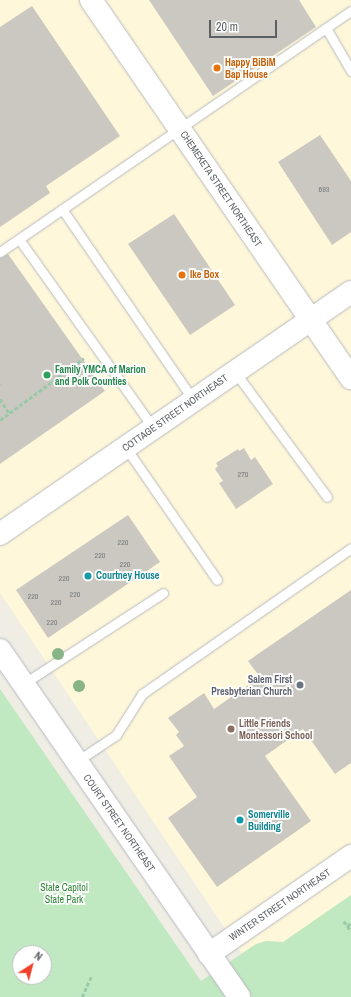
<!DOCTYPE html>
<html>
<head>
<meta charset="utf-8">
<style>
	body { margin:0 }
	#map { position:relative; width:351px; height:997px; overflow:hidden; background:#efede4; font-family:"Archivo Narrow",sans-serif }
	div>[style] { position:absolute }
	.commercial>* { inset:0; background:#fff7da }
	.green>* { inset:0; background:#c0e8c1 }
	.building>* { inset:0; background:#cac8c1 }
	.path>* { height:2.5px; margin-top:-1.25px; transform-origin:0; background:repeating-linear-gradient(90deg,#99c9a8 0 4px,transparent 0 6px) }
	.roads { filter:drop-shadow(0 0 1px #b7babf) drop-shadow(0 0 1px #b7babf) }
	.service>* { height:9px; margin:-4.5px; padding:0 4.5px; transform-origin:4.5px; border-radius:4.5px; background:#fff }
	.tertiary>* { height:22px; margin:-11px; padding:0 11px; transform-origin:11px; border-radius:11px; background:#fff }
	.secondary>* { height:22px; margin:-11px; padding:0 11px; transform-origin:11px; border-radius:11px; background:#fff }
	.trees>* { width:12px; height:12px; margin:-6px; border-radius:50%; background:#87b486 }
	.dots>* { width:11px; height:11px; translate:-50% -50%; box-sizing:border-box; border:2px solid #fff; border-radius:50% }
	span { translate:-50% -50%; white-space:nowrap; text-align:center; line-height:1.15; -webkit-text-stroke:3.5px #fff; paint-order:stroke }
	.number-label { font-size:8px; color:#787a7c }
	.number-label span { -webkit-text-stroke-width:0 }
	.food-label { font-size:10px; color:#c56008; font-weight:700 }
	.left { translate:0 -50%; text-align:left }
	.street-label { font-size:10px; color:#5c6065 }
	.leisure-label { font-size:10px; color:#27864d; font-weight:700 }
	.culture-label { font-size:10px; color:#0d838f; font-weight:700 }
	.worship-label { font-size:10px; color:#5b616d; font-weight:700 }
	.right { translate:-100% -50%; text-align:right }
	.education-label { font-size:10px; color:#785e54; font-weight:700 }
	.park-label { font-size:10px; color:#328639 }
	.north { position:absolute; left:12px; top:945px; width:40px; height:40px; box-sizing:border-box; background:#fff; border:1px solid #bebfc1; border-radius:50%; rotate:36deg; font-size:11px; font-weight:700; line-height:16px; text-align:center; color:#5c6065 }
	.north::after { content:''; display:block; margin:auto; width:14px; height:18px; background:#ef402b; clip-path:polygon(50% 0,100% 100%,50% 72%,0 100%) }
	.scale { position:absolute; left:209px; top:20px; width:68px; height:18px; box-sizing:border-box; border:2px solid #5c6065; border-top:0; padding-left:5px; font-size:12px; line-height:14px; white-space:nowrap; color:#5c6065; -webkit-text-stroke:3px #fff; paint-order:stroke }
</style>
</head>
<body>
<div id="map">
	<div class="commercial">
		<i style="clip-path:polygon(0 0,351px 0,351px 997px,271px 997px,0 593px)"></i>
	</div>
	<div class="green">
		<i style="clip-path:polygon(evenodd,0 689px,201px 981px,256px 944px,266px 941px,283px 942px,351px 895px,351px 997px,0 997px,0 689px,20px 953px,44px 953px,44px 977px,20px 977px,20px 953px)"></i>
	</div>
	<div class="building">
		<i style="clip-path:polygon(149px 0,299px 0,316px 27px,213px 96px)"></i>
		<i style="clip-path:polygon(32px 6px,120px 136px,46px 186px,50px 193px,0 227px,0 27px)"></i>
		<i style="clip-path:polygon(320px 135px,351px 181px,351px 232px,332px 245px,278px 162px)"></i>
		<i style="clip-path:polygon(174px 214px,235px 305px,190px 335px,128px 244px)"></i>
		<i style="clip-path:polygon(8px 254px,105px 391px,0 464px,0 258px)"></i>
		<i style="clip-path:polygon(244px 448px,251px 460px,255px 457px,273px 484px,236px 509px,219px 483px,223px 481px,215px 469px,218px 466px,216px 463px,238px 449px,239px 451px)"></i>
		<i style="clip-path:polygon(128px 515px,160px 562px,48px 638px,16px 590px)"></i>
		<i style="clip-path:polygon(351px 590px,351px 763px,335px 774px,303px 729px,265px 756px,311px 821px,217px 887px,168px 818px,197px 797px,169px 756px,184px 746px,176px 735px,179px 732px,168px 718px,204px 693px,214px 709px,260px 677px,248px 661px)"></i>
	</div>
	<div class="path">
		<i style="left:0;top:384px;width:1px;rotate:90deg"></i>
		<i style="left:0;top:399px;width:17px;rotate:57deg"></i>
		<i style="left:0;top:420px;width:104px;rotate:-36.4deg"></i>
		<i style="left:344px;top:921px;width:12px;rotate:55deg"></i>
		<i style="left:347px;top:926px;width:5px;rotate:-37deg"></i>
		<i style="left:82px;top:997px;width:22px;rotate:-66deg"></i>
	</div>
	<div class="roads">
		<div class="service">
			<i style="left:326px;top:28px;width:50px;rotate:59.8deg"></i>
			<i style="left:62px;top:209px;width:233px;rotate:55.5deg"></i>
			<i style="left:19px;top:239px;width:233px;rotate:54.6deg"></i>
			<i style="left:0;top:252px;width:426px;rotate:-34.5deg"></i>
			<i style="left:235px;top:372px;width:155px;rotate:53.6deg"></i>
			<i style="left:126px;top:448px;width:160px;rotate:55.4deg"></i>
			<i style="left:23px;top:684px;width:167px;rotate:-33deg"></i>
			<i style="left:77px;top:761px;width:47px;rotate:-33.7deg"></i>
			<i style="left:116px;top:735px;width:49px;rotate:-57.6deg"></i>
			<i style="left:142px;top:694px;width:255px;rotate:-34.9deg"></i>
		</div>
		<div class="tertiary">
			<i style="left:91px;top:0;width:459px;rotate:55.5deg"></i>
			<i style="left:0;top:534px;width:426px;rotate:-34.6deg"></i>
			<i style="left:209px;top:954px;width:173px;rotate:-34.6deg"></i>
		</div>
		<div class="secondary">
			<i style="left:0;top:650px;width:421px;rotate:55.4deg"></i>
		</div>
	</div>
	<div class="trees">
		<i style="left:58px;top:654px"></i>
		<i style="left:79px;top:686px"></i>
	</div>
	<div class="dots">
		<i style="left:217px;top:68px;background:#e8710a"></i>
		<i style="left:182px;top:275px;background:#e8710a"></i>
		<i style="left:47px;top:375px;background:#2e9e5b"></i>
		<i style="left:88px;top:576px;background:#0f9aa8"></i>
		<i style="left:300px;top:685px;background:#6b7280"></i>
		<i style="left:231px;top:729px;background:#8d6e63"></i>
		<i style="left:240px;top:820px;background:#0f9aa8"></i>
	</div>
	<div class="number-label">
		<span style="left:324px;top:190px">693</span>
		<span style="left:243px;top:475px">270</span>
		<span style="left:123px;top:543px">220</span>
		<span style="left:100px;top:556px">220</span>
		<span style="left:125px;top:565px">220</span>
		<span style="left:64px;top:579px">220</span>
		<span style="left:75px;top:595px">220</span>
		<span style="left:33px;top:597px">220</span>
		<span style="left:56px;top:603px">220</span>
		<span style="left:52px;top:623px">220</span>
	</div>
	<div class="food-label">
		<span class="left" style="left:225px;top:68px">Happy BiBiM<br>Bap House</span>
		<span class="left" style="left:190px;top:275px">Ike Box</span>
	</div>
	<div class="street-label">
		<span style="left:221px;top:189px;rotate:56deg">CHEMEKETA STREET NORTHEAST</span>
		<span style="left:175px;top:413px;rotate:-35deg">COTTAGE STREET NORTHEAST</span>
		<span style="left:119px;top:823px;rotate:55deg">COURT STREET NORTHEAST</span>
		<span style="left:280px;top:905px;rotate:-34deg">WINTER STREET NORTHEAST</span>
	</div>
	<div class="leisure-label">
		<span class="left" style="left:55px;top:375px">Family YMCA of Marion<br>and Polk Counties</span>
	</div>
	<div class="culture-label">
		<span class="left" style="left:96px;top:576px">Courtney House</span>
		<span class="left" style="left:248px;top:820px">Somerville<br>Building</span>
	</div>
	<div class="worship-label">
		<span class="right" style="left:292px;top:685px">Salem First<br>Presbyterian Church</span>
	</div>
	<div class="education-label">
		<span class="left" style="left:239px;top:729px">Little Friends<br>Montessori School</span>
	</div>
	<div class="park-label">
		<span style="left:64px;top:893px">State Capitol<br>State Park</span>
	</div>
	<div class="north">N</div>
	<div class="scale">20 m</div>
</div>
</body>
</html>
